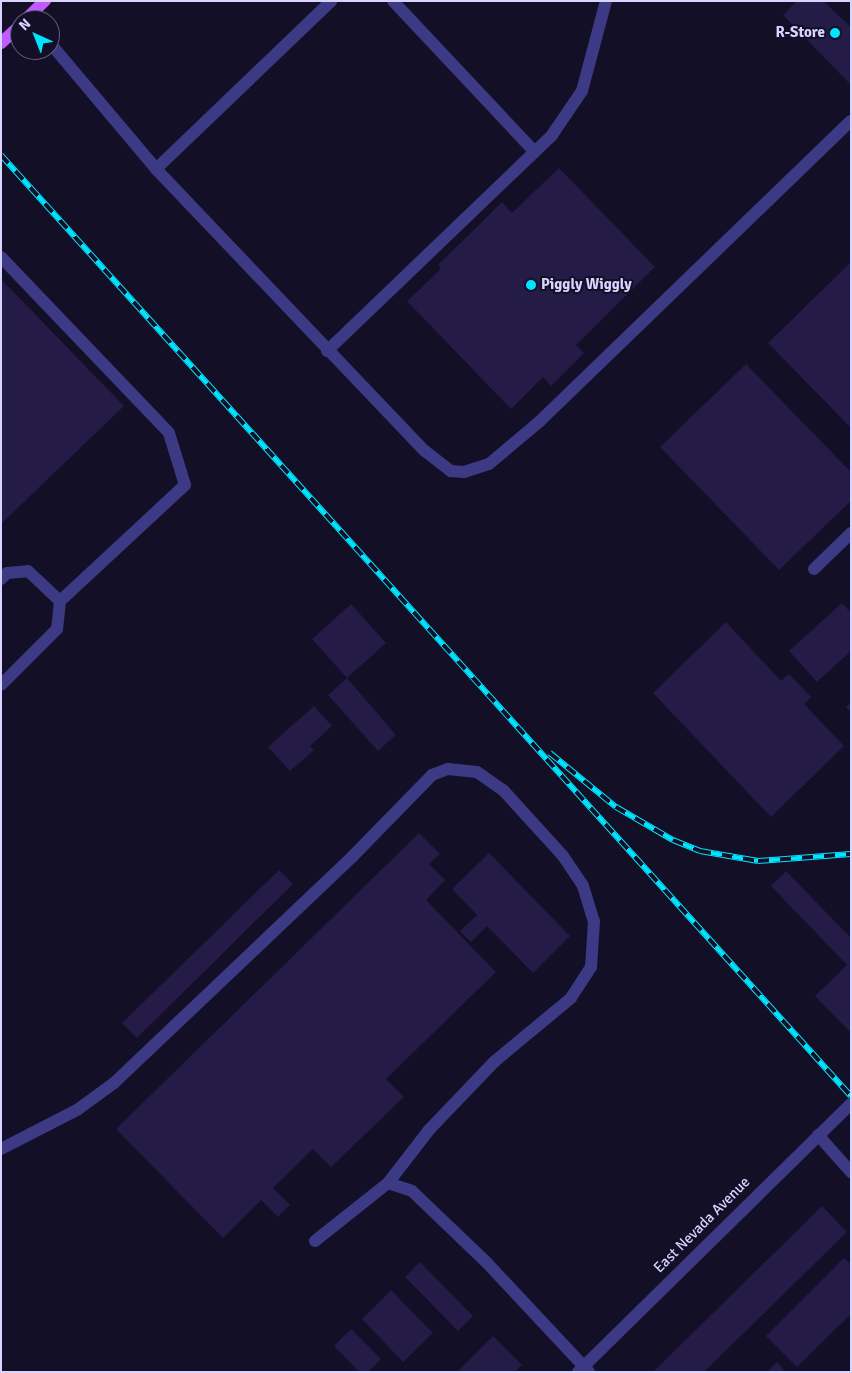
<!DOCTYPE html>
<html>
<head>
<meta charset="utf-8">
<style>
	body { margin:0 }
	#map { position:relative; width:852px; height:1373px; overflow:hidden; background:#130f26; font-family:Signika,sans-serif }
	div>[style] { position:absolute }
	.building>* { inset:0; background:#241b47 }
	.minor>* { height:12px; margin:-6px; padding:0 6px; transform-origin:6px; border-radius:6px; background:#3d3a85 }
	.major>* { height:12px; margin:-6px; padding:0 6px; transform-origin:6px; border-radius:6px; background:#c25bff }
	.rail>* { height:5.5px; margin-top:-2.75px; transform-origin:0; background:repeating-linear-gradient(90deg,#130f26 0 11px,#00e5ff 0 22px); box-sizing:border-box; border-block:1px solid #00e5ff }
	.dots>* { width:14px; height:14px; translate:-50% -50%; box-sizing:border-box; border:2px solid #130f26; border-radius:50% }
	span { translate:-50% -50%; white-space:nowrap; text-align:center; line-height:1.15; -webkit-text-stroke:4px #130f26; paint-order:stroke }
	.poi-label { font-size:15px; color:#d9d4ff; font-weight:700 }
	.right { translate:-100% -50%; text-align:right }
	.left { translate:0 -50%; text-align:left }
	.street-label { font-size:15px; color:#d9d4ff }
	.frame { position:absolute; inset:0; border:2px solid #d9d4ff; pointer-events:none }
	.north { position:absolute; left:10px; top:10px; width:50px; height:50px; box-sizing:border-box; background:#130f26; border:1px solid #625e7d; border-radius:50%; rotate:316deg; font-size:14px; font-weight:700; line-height:20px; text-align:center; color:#d9d4ff }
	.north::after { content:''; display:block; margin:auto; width:18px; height:22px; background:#00e5ff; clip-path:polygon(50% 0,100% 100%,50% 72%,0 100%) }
</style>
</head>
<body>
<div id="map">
	<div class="building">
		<i style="clip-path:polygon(797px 1px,823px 1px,851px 27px,851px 85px,783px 15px)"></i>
		<i style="clip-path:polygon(559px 168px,655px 267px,576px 345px,584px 353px,551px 386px,543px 377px,511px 409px,407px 301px,441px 269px,438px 265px,502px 202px,512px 213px)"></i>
		<i style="clip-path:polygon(851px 262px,851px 428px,768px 343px)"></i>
		<i style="clip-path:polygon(1px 279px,124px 406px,1px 524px)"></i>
		<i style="clip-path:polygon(746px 364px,851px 472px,851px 501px,779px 570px,660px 447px)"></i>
		<i style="clip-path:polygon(842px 603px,851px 613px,851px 651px,817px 682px,789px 651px)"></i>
		<i style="clip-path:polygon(351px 604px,386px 643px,347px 678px,312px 639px)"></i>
		<i style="clip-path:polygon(726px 622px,781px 681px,789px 674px,811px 697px,804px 704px,844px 746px,771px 817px,653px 693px)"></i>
		<i style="clip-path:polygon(347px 678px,396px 735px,378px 751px,328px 695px)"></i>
		<i style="clip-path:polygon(851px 702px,851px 712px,846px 707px)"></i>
		<i style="clip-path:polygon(314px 706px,332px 726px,310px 746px,314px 750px,290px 771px,268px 747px)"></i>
		<i style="clip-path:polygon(419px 833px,440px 854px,429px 864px,445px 880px,426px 900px,496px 972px,386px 1079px,404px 1097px,331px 1167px,313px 1149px,273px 1188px,290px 1205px,278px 1217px,261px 1200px,223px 1238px,116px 1129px)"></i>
		<i style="clip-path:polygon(489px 853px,570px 936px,533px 973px,487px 926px,471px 942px,460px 931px,477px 915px,452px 889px)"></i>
		<i style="clip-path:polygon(279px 870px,293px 884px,137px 1038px,122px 1023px)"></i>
		<i style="clip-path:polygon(786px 871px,851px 938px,851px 1033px,815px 996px,847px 965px,771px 886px)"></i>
		<i style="clip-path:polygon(822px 1206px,847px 1232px,704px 1372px,653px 1372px)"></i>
		<i style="clip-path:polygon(844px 1258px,851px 1264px,851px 1314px,797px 1367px,766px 1336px)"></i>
		<i style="clip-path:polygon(420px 1262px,473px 1316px,458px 1331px,405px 1277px)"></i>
		<i style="clip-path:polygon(391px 1290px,433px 1333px,403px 1362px,362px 1319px)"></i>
		<i style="clip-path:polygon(351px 1329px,381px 1359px,368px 1372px,359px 1372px,334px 1346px)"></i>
		<i style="clip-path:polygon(493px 1336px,522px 1365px,514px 1372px,457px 1372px)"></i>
		<i style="clip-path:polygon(777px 1362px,786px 1372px,767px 1372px)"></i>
	</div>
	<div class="minor">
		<i style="left:393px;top:1px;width:207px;rotate:46.8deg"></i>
		<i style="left:50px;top:43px;width:165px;rotate:49.9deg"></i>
		<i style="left:156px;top:169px;width:390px;rotate:46.4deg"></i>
		<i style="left:425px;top:451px;width:33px;rotate:38deg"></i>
		<i style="left:451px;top:471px;width:13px;rotate:4deg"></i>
		<i style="left:464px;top:472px;width:26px;rotate:-18deg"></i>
		<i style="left:489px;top:464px;width:67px;rotate:-40.1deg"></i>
		<i style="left:540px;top:421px;width:432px;rotate:-44deg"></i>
		<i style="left:156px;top:169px;width:243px;rotate:-43.8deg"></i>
		<i style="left:1px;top:257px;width:243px;rotate:46.3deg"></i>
		<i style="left:169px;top:433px;width:54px;rotate:72.9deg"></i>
		<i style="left:185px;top:485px;width:171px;rotate:137.1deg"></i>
		<i style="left:327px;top:351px;width:312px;rotate:-43.8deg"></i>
		<i style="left:552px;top:135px;width:53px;rotate:-55.7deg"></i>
		<i style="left:582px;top:91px;width:93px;rotate:-75.1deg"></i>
		<i style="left:814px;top:569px;width:52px;rotate:-44.2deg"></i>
		<i style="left:1px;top:579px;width:8px;rotate:-45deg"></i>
		<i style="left:7px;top:573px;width:21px;rotate:-5deg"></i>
		<i style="left:28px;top:571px;width:44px;rotate:43.2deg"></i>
		<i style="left:60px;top:601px;width:28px;rotate:96deg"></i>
		<i style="left:57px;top:629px;width:79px;rotate:135deg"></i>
		<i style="left:818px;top:1135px;width:50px;rotate:48.3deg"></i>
		<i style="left:1px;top:1149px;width:85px;rotate:-27.2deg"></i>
		<i style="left:77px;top:1110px;width:46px;rotate:-36.1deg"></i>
		<i style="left:114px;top:1083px;width:328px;rotate:-43.5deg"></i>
		<i style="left:352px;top:857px;width:115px;rotate:-45.7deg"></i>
		<i style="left:432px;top:775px;width:17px;rotate:-21deg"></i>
		<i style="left:448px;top:769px;width:29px;rotate:6deg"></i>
		<i style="left:477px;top:772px;width:32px;rotate:35deg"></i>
		<i style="left:503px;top:790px;width:89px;rotate:47.7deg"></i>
		<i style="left:563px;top:856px;width:36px;rotate:56deg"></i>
		<i style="left:583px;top:886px;width:37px;rotate:73deg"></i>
		<i style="left:594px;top:921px;width:46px;rotate:93.7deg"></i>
		<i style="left:591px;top:967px;width:37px;rotate:123deg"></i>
		<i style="left:571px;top:998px;width:100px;rotate:140.3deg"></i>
		<i style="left:494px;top:1062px;width:94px;rotate:133.7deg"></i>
		<i style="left:429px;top:1130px;width:67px;rotate:127.7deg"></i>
		<i style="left:315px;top:1241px;width:93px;rotate:-38.5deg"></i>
		<i style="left:388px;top:1183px;width:25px;rotate:18deg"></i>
		<i style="left:412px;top:1191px;width:105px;rotate:43.8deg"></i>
		<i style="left:488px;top:1264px;width:148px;rotate:46.9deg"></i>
		<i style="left:578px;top:1372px;width:383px;rotate:-44.5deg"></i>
	</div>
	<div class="major">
		<i style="left:25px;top:20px;width:28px;rotate:-44deg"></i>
		<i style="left:1px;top:43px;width:26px;rotate:-43deg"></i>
	</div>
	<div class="rail">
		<i style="left:1px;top:155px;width:1268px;rotate:47.91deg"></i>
		<i style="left:550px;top:753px;width:85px;rotate:39.3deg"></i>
		<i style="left:616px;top:807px;width:66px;rotate:30.1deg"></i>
		<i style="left:673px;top:840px;width:29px;rotate:22deg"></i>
		<i style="left:700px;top:851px;width:59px;rotate:9.8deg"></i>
		<i style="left:758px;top:861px;width:93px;rotate:-4.3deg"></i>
	</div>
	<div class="dots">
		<i style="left:835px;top:33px;background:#00e5ff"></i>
		<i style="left:531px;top:285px;background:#00e5ff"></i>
	</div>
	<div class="poi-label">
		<span class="right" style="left:825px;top:33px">R-Store</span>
		<span class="left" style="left:541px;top:285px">Piggly Wiggly</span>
	</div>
	<div class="street-label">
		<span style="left:702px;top:1225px;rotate:-45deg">East Nevada Avenue</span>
	</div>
	<div class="frame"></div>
	<div class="north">N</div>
</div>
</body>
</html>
